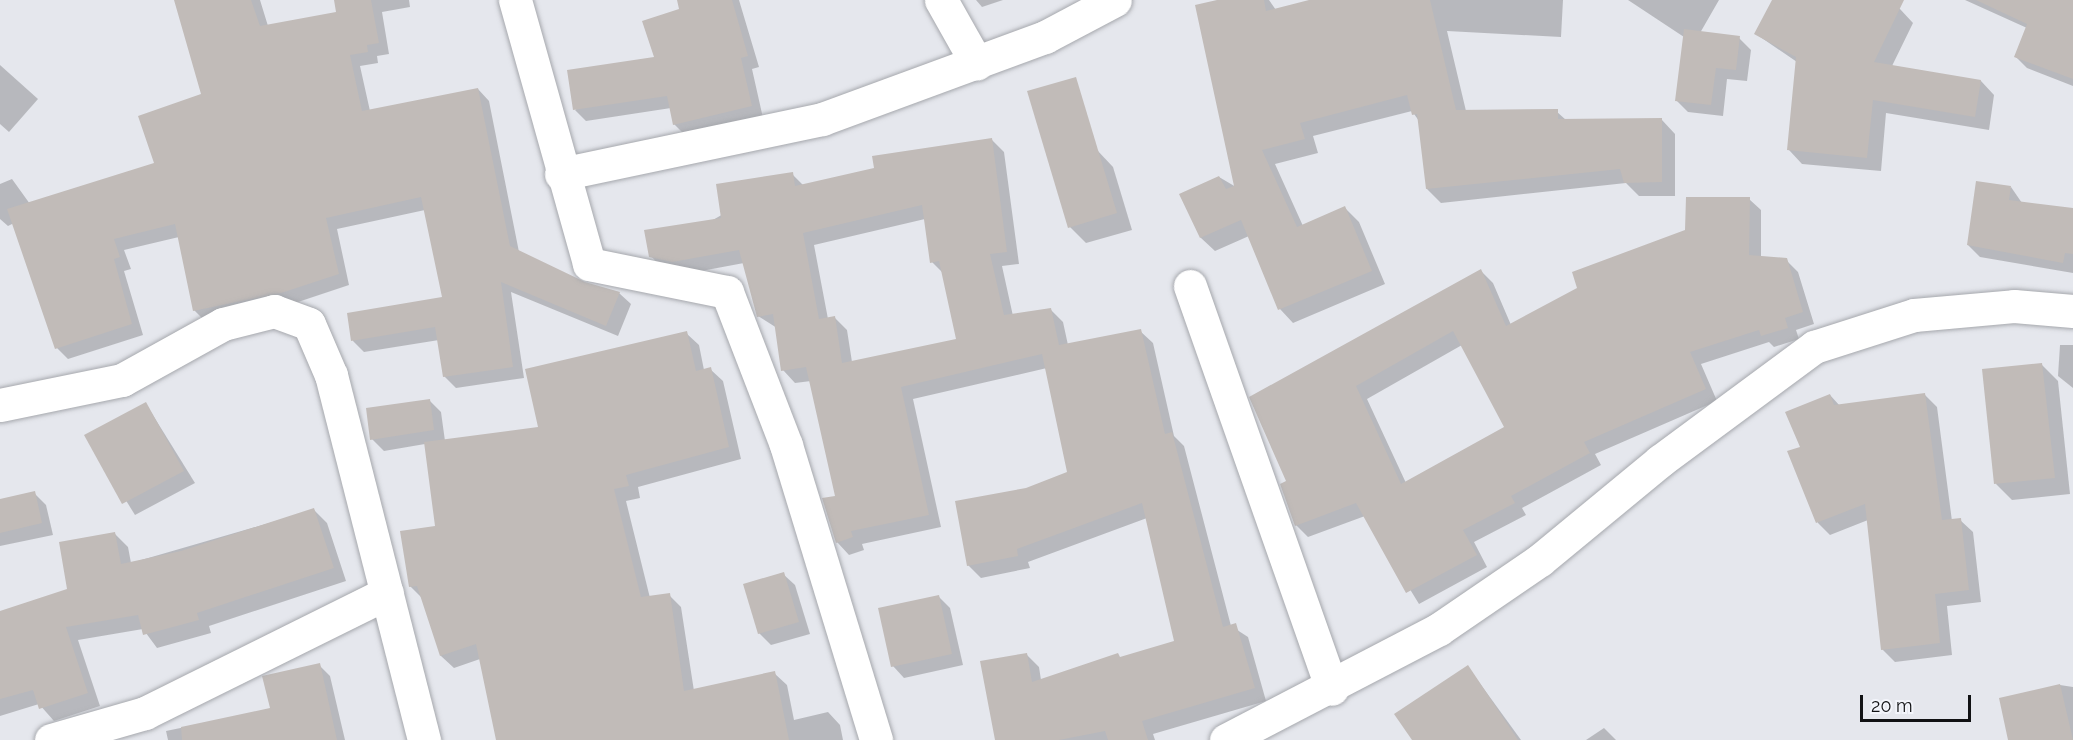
<!DOCTYPE html>
<html>
<head>
<meta charset="utf-8">
<style>
	body { margin:0 }
	#map { position:relative; width:2073px; height:740px; overflow:hidden; background:#e5e7ed; font-family:Raleway,sans-serif }
	div>[style] { position:absolute }
	.shadow>* { inset:0; background:#0003 }
	.building>* { inset:0; background:#c1bbb8 }
	.roads { filter:drop-shadow(0 0 2px #a6a8ad) drop-shadow(0 0 2px #a6a8ad) }
	.minor>* { height:33px; margin:-16.5px; padding:0 16.5px; transform-origin:16.5px; border-radius:16.5px; background:#fff }
	span { translate:-50% -50%; white-space:nowrap; text-align:center; line-height:1.15; -webkit-text-stroke:6px #f3f5fb; paint-order:stroke }
	.scale { position:absolute; left:1860px; top:695px; width:111px; height:27px; box-sizing:border-box; border:3px solid #111214; border-top:0; padding-left:8px; font-size:18px; line-height:21px; white-space:nowrap; color:#111214; -webkit-text-stroke:4px #f3f5fb; paint-order:stroke }
</style>
</head>
<body>
<div id="map">
	<div class="shadow">
		<i style="clip-path:polygon(177px 0,260px 0,268px 26px,338px 13px,336px 0,409px 0,410px 7px,382px 12px,389px 54px,377px 56px,378px 63px,360px 66px,370px 111px,478px 89px,489px 101px,519px 252px,584px 284px,619px 293px,631px 304px,618px 336px,511px 292px,524px 378px,456px 388px,444px 376px,439px 340px,364px 352px,353px 341px,349px 314px,444px 298px,425px 210px,337px 229px,349px 285px,292px 304px,206px 322px,194px 310px,179px 237px,124px 250px,131px 269px,124px 271px,143px 335px,68px 359px,57px 348px,14px 223px,8px 226px,0 219px,0 184px,12px 179px,30px 204px,156px 164px,203px 95px)"></i>
		<i style="clip-path:polygon(678px 0,739px 0,759px 67px,752px 69px,763px 118px,686px 136px,674px 124px,671px 108px,586px 121px,575px 110px,655px 58px,681px 10px)"></i>
		<i style="clip-path:polygon(976px 0,1003px 0,982px 7px)"></i>
		<i style="clip-path:polygon(1225px 0,1269px 0,1276px 10px,1315px 0,1563px 0,1561px 37px,1447px 31px,1466px 111px,1556px 111px,1566px 120px,1662px 120px,1675px 134px,1675px 196px,1639px 196px,1626px 183px,1441px 203px,1427px 189px,1419px 121px,1412px 111px,1313px 136px,1318px 153px,1275px 164px,1303px 226px,1345px 208px,1359px 222px,1385px 284px,1293px 323px,1280px 309px,1249px 236px,1215px 251px,1201px 238px,1181px 194px,1219px 177px,1236px 187px)"></i>
		<i style="clip-path:polygon(1628px 0,1719px 0,1700px 33px,1739px 38px,1751px 50px,1747px 81px,1727px 79px,1723px 116px,1688px 112px,1676px 100px,1684px 37px)"></i>
		<i style="clip-path:polygon(1774px 0,1880px 0,1900px 9px,1913px 23px,1892px 66px,1981px 81px,1994px 95px,1989px 130px,1886px 113px,1881px 171px,1802px 164px,1789px 150px,1797px 62px,1756px 34px)"></i>
		<i style="clip-path:polygon(1965px 0,2073px 0,2073px 86px,2027px 68px,2016px 57px,2027px 28px)"></i>
		<i style="clip-path:polygon(0 65px,38px 99px,9px 132px,0 124px)"></i>
		<i style="clip-path:polygon(evenodd,992px 140px,1004px 152px,1019px 264px,1002px 266px,1013px 316px,1050px 309px,1063px 322px,1068px 345px,1140px 331px,1153px 343px,1174px 436px,1184px 446px,1231px 626px,1248px 637px,1266px 701px,1153px 734px,1155px 740px,997px 740px,1026px 654px,1039px 667px,1041px 680px,1176px 642px,1147px 518px,1028px 562px,1030px 568px,981px 578px,968px 565px,1026px 489px,1069px 473px,1047px 368px,913px 399px,941px 527px,862px 544px,864px 550px,849px 555px,837px 542px,836px 497px,811px 381px,795px 383px,783px 370px,777px 328px,758px 316px,744px 263px,685px 274px,663px 269px,651px 256px,792px 174px,804px 186px,992px 140px,925px 219px,932px 262px,944px 274px,958px 340px,852px 362px,847px 330px,835px 318px,828px 319px,814px 245px,925px 219px)"></i>
		<i style="clip-path:polygon(1097px 150px,1113px 167px,1132px 230px,1086px 243px,1070px 227px)"></i>
		<i style="clip-path:polygon(2011px 187px,2022px 203px,2073px 210px,2073px 273px,1980px 257px,1968px 245px)"></i>
		<i style="clip-path:polygon(evenodd,1749px 199px,1761px 210px,1761px 257px,1786px 260px,1798px 272px,1814px 324px,1796px 330px,1799px 339px,1774px 347px,1769px 342px,1701px 364px,1717px 401px,1595px 454px,1601px 465px,1522px 508px,1526px 515px,1474px 542px,1487px 567px,1419px 604px,1365px 516px,1308px 537px,1296px 525px,1288px 482px,1251px 398px,1481px 271px,1493px 283px,1511px 325px,1749px 199px,1462px 345px,1506px 428px,1406px 483px,1367px 399px,1462px 345px)"></i>
		<i style="clip-path:polygon(686px 333px,699px 345px,704px 370px,710px 369px,723px 381px,741px 459px,638px 487px,640px 498px,626px 501px,650px 598px,669px 595px,681px 607px,694px 691px,774px 673px,787px 685px,794px 720px,828px 712px,840px 725px,843px 740px,497px 740px,480px 659px,454px 668px,441px 656px,422px 598px,410px 586px,437px 527px,425px 444px,384px 451px,372px 439px,429px 400px,441px 412px,445px 441px,540px 428px)"></i>
		<i style="clip-path:polygon(2060px 345px,2073px 345px,2073px 388px,2058px 376px)"></i>
		<i style="clip-path:polygon(2041px 364px,2058px 381px,2070px 494px,2012px 500px,1996px 484px)"></i>
		<i style="clip-path:polygon(1830px 395px,1840px 406px,1925px 395px,1937px 407px,1952px 521px,1960px 520px,1973px 532px,1981px 602px,1947px 606px,1952px 655px,1895px 662px,1882px 649px,1868px 520px,1830px 535px,1818px 523px,1789px 452px,1802px 448px)"></i>
		<i style="clip-path:polygon(146px 404px,195px 483px,135px 515px,86px 436px)"></i>
		<i style="clip-path:polygon(34px 493px,46px 505px,53px 535px,0 546px,0 501px)"></i>
		<i style="clip-path:polygon(314px 510px,327px 523px,346px 581px,209px 626px,211px 633px,157px 648px,143px 629px,78px 640px,100px 706px,54px 721px,39px 704px,0 716px,0 613px,69px 590px,115px 534px,128px 547px,131px 563px)"></i>
		<i style="clip-path:polygon(783px 574px,795px 585px,810px 634px,771px 645px,759px 633px)"></i>
		<i style="clip-path:polygon(938px 596px,950px 608px,963px 665px,904px 678px,893px 666px)"></i>
		<i style="clip-path:polygon(319px 665px,330px 676px,345px 740px,168px 740px,166px 731px,271px 709px)"></i>
		<i style="clip-path:polygon(1468px 667px,1521px 740px,1414px 740px)"></i>
		<i style="clip-path:polygon(2060px 685px,2073px 687px,2073px 740px,2010px 740px)"></i>
		<i style="clip-path:polygon(1604px 728px,1616px 740px,1586px 740px)"></i>
	</div>
	<div class="building">
		<i style="clip-path:polygon(174px 0,251px 0,260px 26px,336px 12px,334px 0,371px 0,379px 43px,367px 45px,368px 52px,350px 55px,362px 111px,478px 88px,510px 246px,585px 282px,620px 292px,606px 326px,501px 282px,513px 367px,443px 377px,435px 327px,351px 341px,347px 313px,442px 297px,421px 197px,326px 218px,339px 274px,281px 293px,193px 311px,175px 224px,114px 239px,120px 257px,114px 259px,132px 324px,55px 349px,7px 209px,154px 163px,138px 116px,201px 94px)"></i>
		<i style="clip-path:polygon(677px 0,732px 0,748px 56px,741px 58px,752px 106px,673px 125px,667px 96px,573px 110px,567px 70px,654px 57px,642px 21px,679px 9px)"></i>
		<i style="clip-path:polygon(1217px 0,1264px 0,1266px 11px,1309px 0,1430px 0,1456px 110px,1558px 109px,1558px 119px,1662px 118px,1662px 182px,1624px 183px,1620px 169px,1426px 189px,1417px 114px,1412px 115px,1407px 95px,1300px 123px,1305px 139px,1262px 150px,1297px 227px,1345px 206px,1372px 271px,1278px 310px,1241px 220px,1200px 238px,1179px 194px,1219px 176px,1226px 189px,1234px 186px,1195px 5px)"></i>
		<i style="clip-path:polygon(1772px 0,1904px 0,1874px 62px,1981px 80px,1975px 117px,1873px 100px,1867px 158px,1787px 150px,1796px 57px,1754px 34px)"></i>
		<i style="clip-path:polygon(1976px 0,2073px 0,2073px 79px,2014px 57px,2027px 24px)"></i>
		<i style="clip-path:polygon(1684px 29px,1740px 36px,1736px 70px,1716px 68px,1711px 105px,1675px 101px)"></i>
		<i style="clip-path:polygon(1076px 77px,1117px 213px,1068px 228px,1027px 91px)"></i>
		<i style="clip-path:polygon(evenodd,992px 138px,1007px 252px,990px 254px,1004px 315px,1051px 308px,1059px 345px,1141px 329px,1165px 434px,1172px 432px,1223px 627px,1236px 623px,1255px 688px,1142px 721px,1148px 740px,1108px 740px,1105px 731px,1059px 740px,995px 740px,980px 661px,1027px 653px,1032px 682px,1118px 653px,1120px 657px,1174px 641px,1142px 503px,1017px 549px,1018px 556px,967px 566px,955px 501px,1026px 488px,1067px 472px,1042px 354px,901px 387px,929px 515px,851px 531px,853px 537px,836px 543px,822px 498px,835px 496px,806px 367px,781px 371px,773px 314px,757px 317px,739px 250px,672px 262px,649px 257px,644px 230px,721px 218px,716px 184px,793px 172px,795px 186px,874px 168px,872px 156px,992px 138px,922px 205px,930px 263px,939px 261px,956px 339px,842px 363px,835px 316px,819px 319px,803px 233px,922px 205px)"></i>
		<i style="clip-path:polygon(1976px 181px,2011px 186px,2009px 200px,2073px 208px,2073px 254px,2065px 253px,2063px 263px,1967px 245px)"></i>
		<i style="clip-path:polygon(evenodd,1686px 197px,1750px 197px,1749px 255px,1787px 258px,1803px 312px,1785px 318px,1788px 328px,1761px 336px,1759px 330px,1690px 352px,1706px 389px,1584px 442px,1590px 453px,1511px 496px,1515px 503px,1463px 530px,1477px 555px,1406px 593px,1356px 503px,1295px 526px,1280px 484px,1286px 481px,1249px 397px,1481px 269px,1506px 326px,1577px 288px,1572px 272px,1685px 230px,1686px 197px,1453px 331px,1504px 427px,1401px 484px,1356px 386px,1453px 331px)"></i>
		<i style="clip-path:polygon(687px 331px,696px 371px,711px 367px,729px 447px,626px 475px,629px 486px,614px 489px,641px 597px,670px 593px,684px 691px,775px 671px,789px 740px,496px 740px,476px 644px,440px 656px,417px 586px,409px 587px,400px 531px,435px 526px,424px 442px,538px 427px,525px 369px)"></i>
		<i style="clip-path:polygon(2042px 363px,2055px 478px,1994px 484px,1982px 369px)"></i>
		<i style="clip-path:polygon(1925px 393px,1942px 520px,1961px 518px,1969px 590px,1935px 594px,1940px 643px,1881px 650px,1865px 504px,1816px 523px,1787px 451px,1800px 447px,1785px 412px,1830px 394px,1834px 405px)"></i>
		<i style="clip-path:polygon(430px 399px,434px 430px,370px 440px,366px 408px)"></i>
		<i style="clip-path:polygon(146px 402px,184px 471px,122px 504px,84px 435px)"></i>
		<i style="clip-path:polygon(35px 491px,42px 523px,0 533px,0 499px)"></i>
		<i style="clip-path:polygon(314px 508px,334px 568px,197px 613px,199px 620px,143px 635px,138px 615px,66px 627px,88px 693px,39px 709px,33px 690px,0 699px,0 611px,67px 589px,59px 542px,115px 532px,121px 564px,181px 551px)"></i>
		<i style="clip-path:polygon(784px 572px,799px 622px,758px 634px,743px 584px)"></i>
		<i style="clip-path:polygon(939px 595px,952px 654px,891px 667px,878px 608px)"></i>
		<i style="clip-path:polygon(320px 663px,337px 740px,182px 740px,181px 727px,270px 708px,262px 676px)"></i>
		<i style="clip-path:polygon(1468px 665px,1518px 740px,1412px 740px,1394px 714px)"></i>
		<i style="clip-path:polygon(2060px 684px,2073px 740px,2008px 740px,1999px 698px)"></i>
	</div>
	<div class="roads">
		<div class="minor">
			<i style="left:515px;top:0;width:274px;rotate:74.3deg"></i>
			<i style="left:589px;top:264px;width:141px;rotate:11.5deg"></i>
			<i style="left:727px;top:292px;width:164px;rotate:68.9deg"></i>
			<i style="left:786px;top:445px;width:308px;rotate:73deg"></i>
			<i style="left:941px;top:0;width:73px;rotate:60.6deg"></i>
			<i style="left:561px;top:174px;width:267px;rotate:-11.9deg"></i>
			<i style="left:822px;top:119px;width:238px;rotate:-20.2deg"></i>
			<i style="left:1045px;top:37px;width:79px;rotate:-27.9deg"></i>
			<i style="left:1190px;top:286px;width:427px;rotate:70.6deg"></i>
			<i style="left:0;top:405px;width:125px;rotate:-11.6deg"></i>
			<i style="left:122px;top:380px;width:115px;rotate:-29deg"></i>
			<i style="left:223px;top:324px;width:53px;rotate:-14.3deg"></i>
			<i style="left:274px;top:311px;width:37px;rotate:20deg"></i>
			<i style="left:309px;top:324px;width:56px;rotate:66.7deg"></i>
			<i style="left:331px;top:375px;width:377px;rotate:75.7deg"></i>
			<i style="left:51px;top:740px;width:98px;rotate:-16deg"></i>
			<i style="left:145px;top:713px;width:270px;rotate:-26.4deg"></i>
			<i style="left:1226px;top:740px;width:240px;rotate:-27.5deg"></i>
			<i style="left:1439px;top:629px;width:122px;rotate:-34.3deg"></i>
			<i style="left:1540px;top:560px;width:156px;rotate:-39.5deg"></i>
			<i style="left:1660px;top:461px;width:192px;rotate:-36.5deg"></i>
			<i style="left:1814px;top:347px;width:105px;rotate:-17.7deg"></i>
			<i style="left:1914px;top:315px;width:100px;rotate:-5.1deg"></i>
			<i style="left:2014px;top:306px;width:59px;rotate:4.8deg"></i>
		</div>
	</div>
	<div class="scale">20 m</div>
</div>
</body>
</html>
